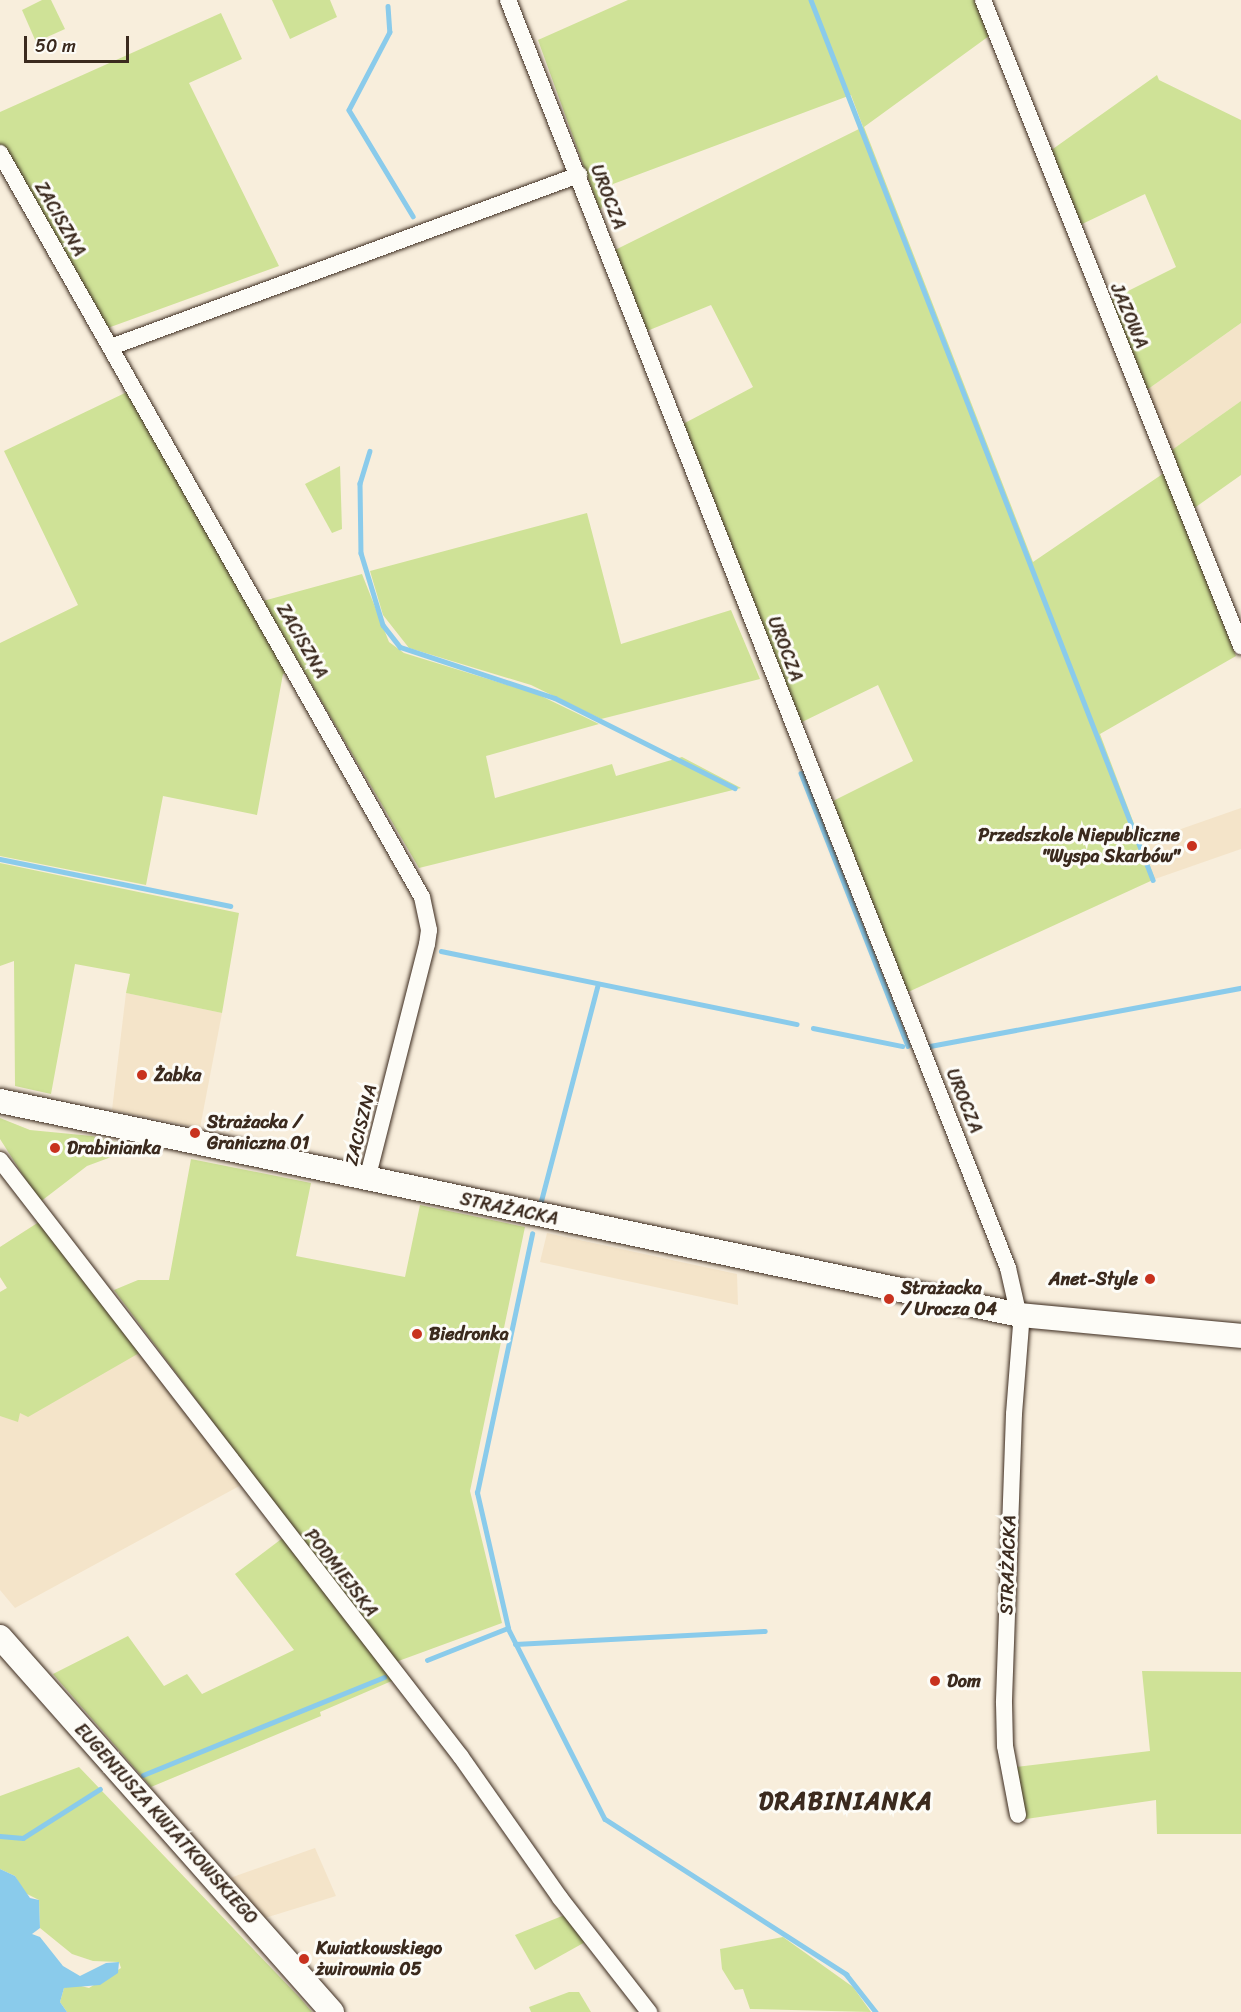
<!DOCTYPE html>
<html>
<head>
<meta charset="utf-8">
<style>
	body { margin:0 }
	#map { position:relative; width:1241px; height:2012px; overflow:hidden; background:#f8eedc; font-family:Sriracha,sans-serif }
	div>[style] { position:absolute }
	.built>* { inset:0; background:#f4e4c9 }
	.green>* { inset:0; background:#cfe297 }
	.water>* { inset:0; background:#8acbeb }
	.stream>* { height:4.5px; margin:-2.25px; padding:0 2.25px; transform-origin:2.25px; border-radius:2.25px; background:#8acbeb }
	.roads { filter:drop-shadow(0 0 2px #3b2a1e) drop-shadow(0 0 2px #3b2a1e) }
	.street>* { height:16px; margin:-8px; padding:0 8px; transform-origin:8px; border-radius:8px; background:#fdfcf7 }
	.secondary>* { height:24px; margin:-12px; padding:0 12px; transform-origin:12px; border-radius:12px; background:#fdfcf7 }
	.dots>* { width:16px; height:16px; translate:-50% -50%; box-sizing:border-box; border:3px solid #fdfcf7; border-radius:50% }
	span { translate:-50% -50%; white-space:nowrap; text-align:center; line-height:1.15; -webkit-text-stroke:6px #fdfcf7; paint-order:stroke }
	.street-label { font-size:18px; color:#3b2a1e }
	.poi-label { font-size:18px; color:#3b2a1e; font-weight:700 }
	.right { translate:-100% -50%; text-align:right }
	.left { translate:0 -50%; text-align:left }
	.district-label { font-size:24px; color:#3b2a1e; font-weight:700; letter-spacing:1.5px }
	.scale { position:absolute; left:24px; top:36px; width:105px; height:27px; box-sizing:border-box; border:3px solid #3b2a1e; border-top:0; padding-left:8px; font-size:18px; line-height:21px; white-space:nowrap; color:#3b2a1e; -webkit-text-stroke:4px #fdfcf7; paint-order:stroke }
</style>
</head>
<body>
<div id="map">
	<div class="built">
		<i style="clip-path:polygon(1241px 323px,1241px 401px,1169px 452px,1144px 392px)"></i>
		<i style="clip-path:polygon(1241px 808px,1241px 849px,1155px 879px,1141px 843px)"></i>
		<i style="clip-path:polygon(126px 993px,222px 1013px,200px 1128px,112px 1110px)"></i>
		<i style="clip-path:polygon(39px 1222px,243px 1484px,15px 1608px,0 1590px,0 1292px,7px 1288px,0 1277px,0 1247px)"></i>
		<i style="clip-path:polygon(547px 1233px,737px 1274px,738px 1305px,540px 1262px)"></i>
		<i style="clip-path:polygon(315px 1848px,336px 1896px,265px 1918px,230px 1878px)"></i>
	</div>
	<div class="green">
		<i style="clip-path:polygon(42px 0,51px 0,65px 29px,36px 42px,22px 10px)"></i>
		<i style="clip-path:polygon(272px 0,330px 0,337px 17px,290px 39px)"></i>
		<i style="clip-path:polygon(628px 0,974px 0,989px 36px,864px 127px,1033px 562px,1164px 473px,1236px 656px,1100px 734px,1155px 879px,906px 993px,831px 802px,913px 761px,878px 685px,800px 723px,683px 424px,753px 387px,711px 305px,647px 331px,615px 250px,863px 127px,851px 95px,613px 184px,600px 211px,538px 40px)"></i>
		<i style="clip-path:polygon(221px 13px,242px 59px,189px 83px,279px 266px,105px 329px,0 145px,0 112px)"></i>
		<i style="clip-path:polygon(1157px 75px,1159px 80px,1241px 120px,1241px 323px,1144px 392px,1108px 301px,1176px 267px,1145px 194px,1078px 226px,1050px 151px)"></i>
		<i style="clip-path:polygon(127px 392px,291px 672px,283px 674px,257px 815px,163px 796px,146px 885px,0 856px,0 643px,78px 605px,4px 451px)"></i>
		<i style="clip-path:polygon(1241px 401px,1241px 475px,1193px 509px,1169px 452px)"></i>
		<i style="clip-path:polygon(340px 466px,342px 529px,332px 533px,305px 484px)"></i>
		<i style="clip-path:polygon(587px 513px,621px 644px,731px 610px,760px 679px,601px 719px,531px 685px,409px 648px,383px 615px,370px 571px)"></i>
		<i style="clip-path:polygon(362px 574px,389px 642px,404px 653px,537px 694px,599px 724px,486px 756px,495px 798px,612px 764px,616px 776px,682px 757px,741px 788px,419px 868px,263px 601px)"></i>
		<i style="clip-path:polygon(0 863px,239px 913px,222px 1013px,126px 993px,130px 974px,75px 964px,51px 1094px,15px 1086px,14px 961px,0 966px)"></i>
		<i style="clip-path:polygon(0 1118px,30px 1130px,92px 1136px,149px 1150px,130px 1150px,87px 1166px,40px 1202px,0 1139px)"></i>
		<i style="clip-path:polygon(191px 1159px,311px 1183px,296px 1256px,405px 1277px,420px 1205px,525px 1227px,470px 1491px,502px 1623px,393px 1663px,114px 1290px,138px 1280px,169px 1280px)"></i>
		<i style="clip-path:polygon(39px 1222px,141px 1352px,28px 1417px,20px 1413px,18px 1422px,0 1416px,0 1292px,7px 1288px,0 1277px,0 1247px)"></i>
		<i style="clip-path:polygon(284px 1537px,394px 1680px,320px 1712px,321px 1716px,151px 1787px,53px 1674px,128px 1636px,164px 1686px,187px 1674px,202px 1694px,294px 1650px,235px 1574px)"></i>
		<i style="clip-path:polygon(1142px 1671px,1241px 1672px,1241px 1834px,1157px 1834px,1156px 1800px,1026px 1819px,1016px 1767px,1150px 1751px)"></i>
		<i style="clip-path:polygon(79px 1767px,301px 1999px,312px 2012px,67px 2012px,60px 2002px,64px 1988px,73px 1984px,89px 1988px,121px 1968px,119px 1962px,93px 1961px,72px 1954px,40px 1928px,39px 1900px,25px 1893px,15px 1876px,0 1869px,0 1796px)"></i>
		<i style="clip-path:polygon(567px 1914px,587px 1941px,535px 1970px,515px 1935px)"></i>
		<i style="clip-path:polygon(783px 1937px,853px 1987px,871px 2012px,750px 2009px,743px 1989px,735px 1990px,722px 1969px,720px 1949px)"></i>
		<i style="clip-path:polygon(569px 1992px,579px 1992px,591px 2012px,531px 2012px,529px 2007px)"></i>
	</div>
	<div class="water">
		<i style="clip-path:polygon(0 1869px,15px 1876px,30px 1898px,39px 1900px,40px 1928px,32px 1934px,40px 1937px,63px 1966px,80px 1976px,106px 1963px,119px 1962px,118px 1973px,100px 1985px,64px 1988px,60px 2002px,67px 2012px,0 2012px)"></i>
	</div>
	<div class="stream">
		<i style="left:811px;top:0;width:944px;rotate:68.76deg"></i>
		<i style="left:388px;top:6px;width:26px;rotate:86deg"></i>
		<i style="left:390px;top:32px;width:88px;rotate:117.7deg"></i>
		<i style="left:349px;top:110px;width:124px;rotate:58.9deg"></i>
		<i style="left:370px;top:451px;width:34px;rotate:107deg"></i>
		<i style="left:360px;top:483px;width:70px;rotate:89.2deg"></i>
		<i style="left:361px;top:553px;width:75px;rotate:73deg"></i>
		<i style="left:383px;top:625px;width:28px;rotate:52deg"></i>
		<i style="left:400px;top:647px;width:163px;rotate:18.2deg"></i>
		<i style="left:555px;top:698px;width:201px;rotate:26.6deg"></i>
		<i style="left:801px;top:773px;width:293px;rotate:68.6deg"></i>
		<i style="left:0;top:859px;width:235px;rotate:11.5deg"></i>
		<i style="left:441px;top:951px;width:363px;rotate:11.6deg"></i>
		<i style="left:813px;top:1028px;width:91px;rotate:11.4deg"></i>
		<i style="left:930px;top:1046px;width:316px;rotate:-10.6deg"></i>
		<i style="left:541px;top:1201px;width:224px;rotate:-75.3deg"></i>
		<i style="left:508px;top:1628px;width:139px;rotate:-102.9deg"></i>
		<i style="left:477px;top:1493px;width:265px;rotate:-78deg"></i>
		<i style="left:515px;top:1644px;width:250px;rotate:-3deg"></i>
		<i style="left:427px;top:1660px;width:87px;rotate:-21.6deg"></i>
		<i style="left:508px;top:1628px;width:214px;rotate:63.1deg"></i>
		<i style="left:605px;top:1819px;width:287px;rotate:32.7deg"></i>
		<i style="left:846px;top:1974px;width:48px;rotate:51.7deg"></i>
		<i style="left:143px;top:1775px;width:260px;rotate:-22.1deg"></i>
		<i style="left:0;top:1836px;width:23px;rotate:5deg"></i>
		<i style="left:23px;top:1838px;width:91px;rotate:-32.5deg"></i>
	</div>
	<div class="roads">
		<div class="street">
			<i style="left:508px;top:0;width:1363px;rotate:68.48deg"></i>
			<i style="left:1008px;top:1268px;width:58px;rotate:77.2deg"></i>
			<i style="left:1021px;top:1325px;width:89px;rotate:94.5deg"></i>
			<i style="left:1014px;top:1414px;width:289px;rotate:92deg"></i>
			<i style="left:1004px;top:1703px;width:43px;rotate:88.7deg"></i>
			<i style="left:1005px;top:1746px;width:70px;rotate:79.3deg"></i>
			<i style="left:983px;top:0;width:696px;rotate:68.23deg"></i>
			<i style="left:0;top:153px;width:855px;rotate:60.44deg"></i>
			<i style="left:422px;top:897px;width:34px;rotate:78deg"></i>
			<i style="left:429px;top:930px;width:14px;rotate:98deg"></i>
			<i style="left:427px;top:944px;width:244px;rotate:104.3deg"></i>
			<i style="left:111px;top:347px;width:499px;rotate:-20.2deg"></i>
			<i style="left:0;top:1160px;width:754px;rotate:52.32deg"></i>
			<i style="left:461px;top:1757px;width:172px;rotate:54.9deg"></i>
			<i style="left:560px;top:1898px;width:145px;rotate:52deg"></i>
		</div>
		<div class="secondary">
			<i style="left:0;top:1101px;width:1042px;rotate:11.85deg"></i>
			<i style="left:1020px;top:1315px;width:222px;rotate:5.4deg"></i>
			<i style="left:0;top:1637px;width:501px;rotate:48.48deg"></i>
		</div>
	</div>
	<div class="dots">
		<i style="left:1192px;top:846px;background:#c8321e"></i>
		<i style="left:142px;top:1075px;background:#c8321e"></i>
		<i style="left:195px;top:1133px;background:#c8321e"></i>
		<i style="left:55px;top:1148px;background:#c8321e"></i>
		<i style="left:1150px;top:1279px;background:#c8321e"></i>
		<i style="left:889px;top:1299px;background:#c8321e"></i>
		<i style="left:417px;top:1334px;background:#c8321e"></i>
		<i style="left:935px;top:1681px;background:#c8321e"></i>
		<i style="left:304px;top:1959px;background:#c8321e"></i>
	</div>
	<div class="street-label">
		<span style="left:608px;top:197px;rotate:69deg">UROCZA</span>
		<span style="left:60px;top:219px;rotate:60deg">ZACISZNA</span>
		<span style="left:1129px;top:316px;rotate:67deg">JAZOWA</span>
		<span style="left:302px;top:641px;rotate:60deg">ZACISZNA</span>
		<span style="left:785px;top:649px;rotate:69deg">UROCZA</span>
		<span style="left:964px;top:1101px;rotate:68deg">UROCZA</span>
		<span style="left:361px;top:1125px;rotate:-76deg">ZACISZNA</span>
		<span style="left:509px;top:1209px;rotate:12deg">STRAŻACKA</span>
		<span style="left:1008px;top:1565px;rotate:-88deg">STRAŻACKA</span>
		<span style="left:341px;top:1573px;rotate:52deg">PODMIEJSKA</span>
		<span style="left:166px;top:1824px;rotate:48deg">EUGENIUSZA KWIATKOWSKIEGO</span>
	</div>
	<div class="poi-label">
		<span class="right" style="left:1180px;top:846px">Przedszkole Niepubliczne<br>"Wyspa Skarbów"</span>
		<span class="left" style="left:154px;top:1075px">Żabka</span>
		<span class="left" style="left:207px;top:1133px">Strażacka /<br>Graniczna 01</span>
		<span class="left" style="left:67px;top:1148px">Drabinianka</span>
		<span class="right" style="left:1138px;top:1279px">Anet-Style</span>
		<span class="left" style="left:901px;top:1299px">Strażacka<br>/ Urocza 04</span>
		<span class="left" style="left:429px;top:1334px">Biedronka</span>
		<span class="left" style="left:947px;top:1681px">Dom</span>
		<span class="left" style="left:316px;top:1959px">Kwiatkowskiego<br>żwirownia 05</span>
	</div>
	<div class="district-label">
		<span style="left:846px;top:1802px">DRABINIANKA</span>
	</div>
	<div class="scale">50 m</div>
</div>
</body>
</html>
